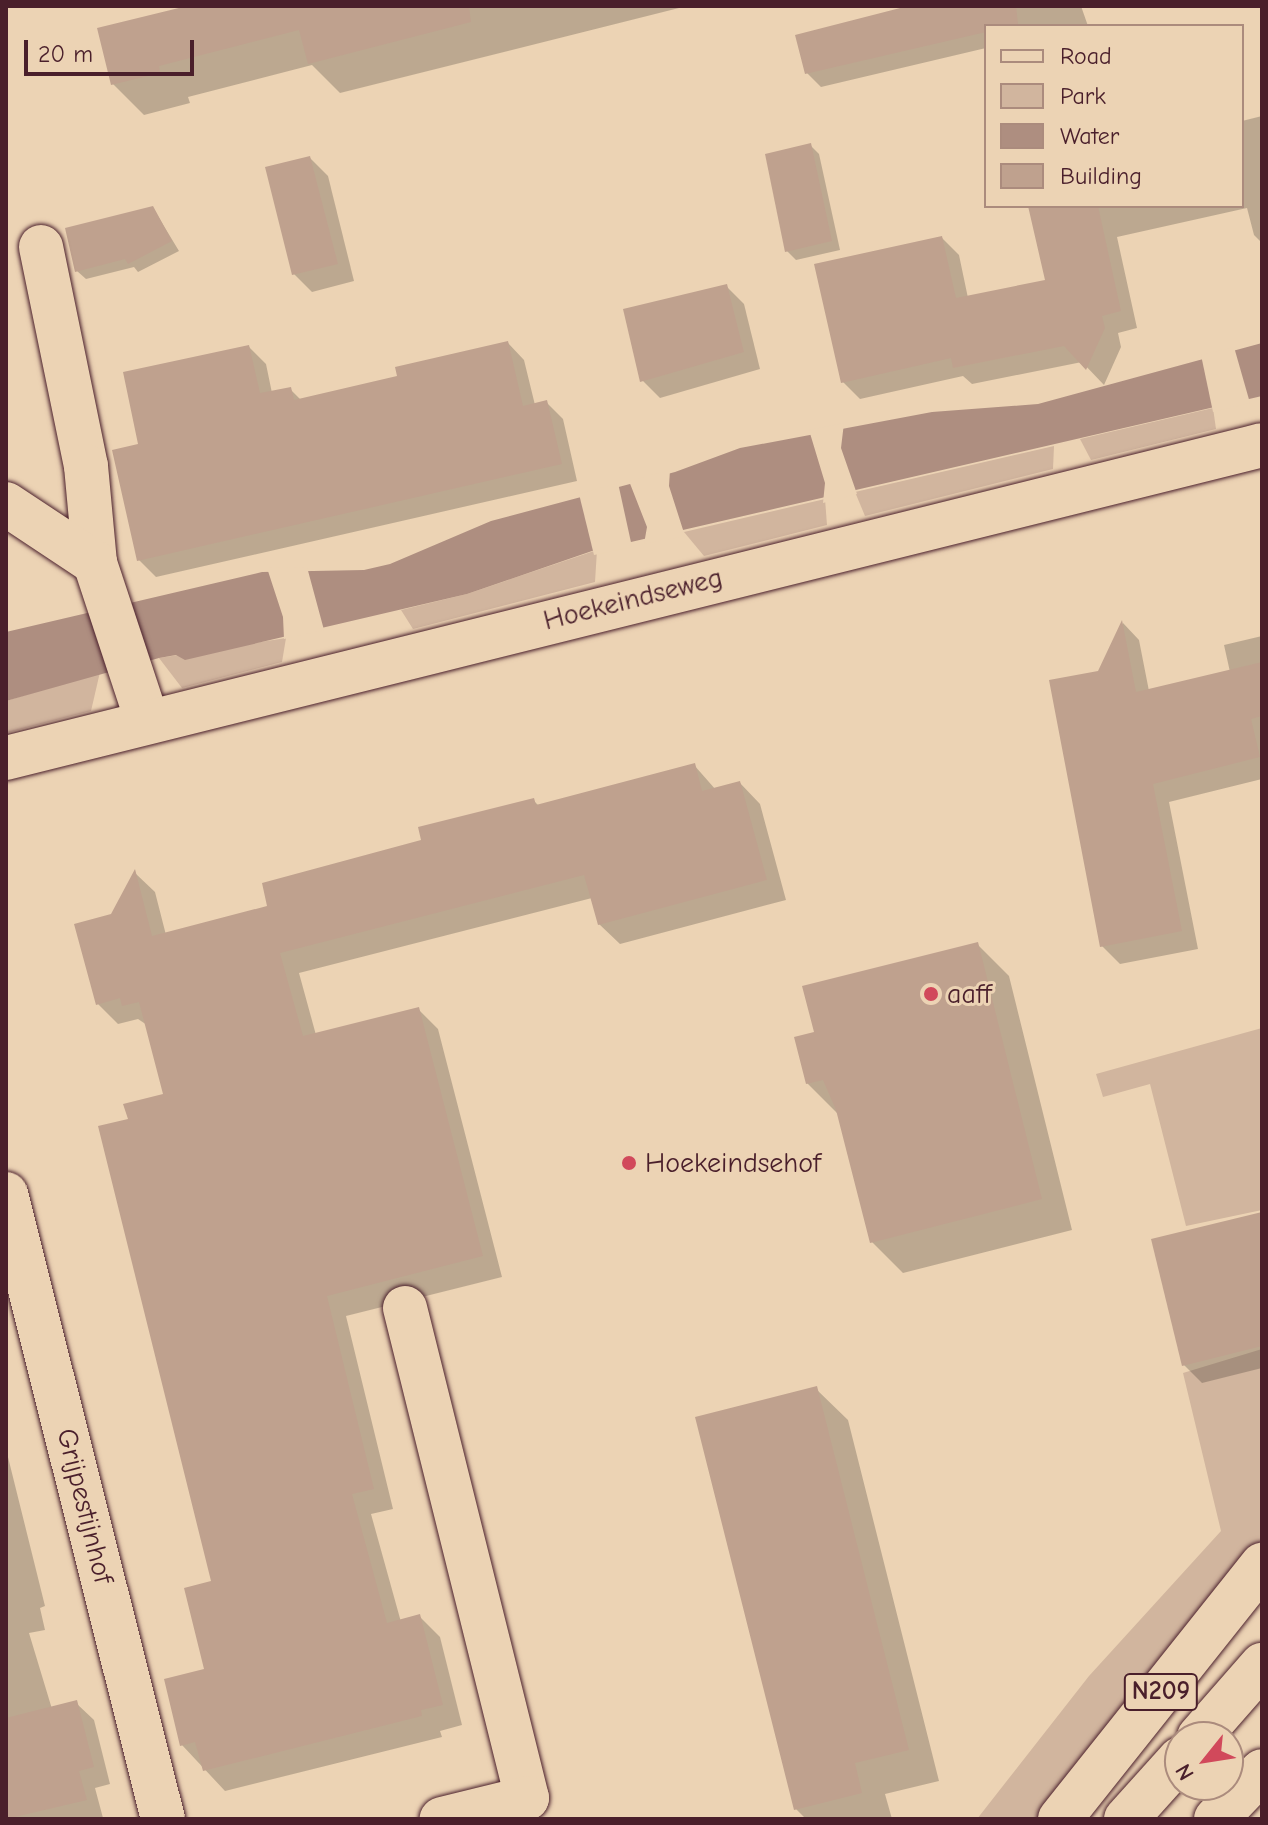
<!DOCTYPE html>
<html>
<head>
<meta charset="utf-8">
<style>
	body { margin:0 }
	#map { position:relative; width:1268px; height:1825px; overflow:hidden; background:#ecd3b4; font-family:"Comic Neue",sans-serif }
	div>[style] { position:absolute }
	.green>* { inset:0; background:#d1b59e }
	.water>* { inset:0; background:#ae8e80 }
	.pier>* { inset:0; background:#ecd3b4 }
	.shadow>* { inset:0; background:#0003 }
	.building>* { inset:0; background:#bfa18e }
	.roads { filter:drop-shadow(0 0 2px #4a1f2b) drop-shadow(0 0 2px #4a1f2b) }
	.minor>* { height:44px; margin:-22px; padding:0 22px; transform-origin:22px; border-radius:22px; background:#ecd3b4 }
	.tertiary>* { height:44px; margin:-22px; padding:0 22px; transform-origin:22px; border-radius:22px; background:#ecd3b4 }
	.primary>* { height:44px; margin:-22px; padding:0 22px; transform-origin:22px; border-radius:22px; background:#ecd3b4 }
	.dots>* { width:22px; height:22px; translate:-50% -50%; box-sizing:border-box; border:4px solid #ecd3b4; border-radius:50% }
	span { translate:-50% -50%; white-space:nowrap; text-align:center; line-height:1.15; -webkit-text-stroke:6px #ecd3b4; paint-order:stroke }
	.shield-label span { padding:2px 6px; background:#ecd3b4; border:2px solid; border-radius:6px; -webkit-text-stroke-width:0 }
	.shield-label { font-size:26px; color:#4a1f2b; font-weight:700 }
	.street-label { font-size:28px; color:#4a1f2b }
	.poi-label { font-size:28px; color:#4a1f2b }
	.left { translate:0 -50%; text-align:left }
	.frame { position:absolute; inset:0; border:8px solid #4a1f2b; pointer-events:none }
	.legend { position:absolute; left:984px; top:24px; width:260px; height:184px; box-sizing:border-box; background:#ecd3b4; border:2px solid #ab8b7d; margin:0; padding:10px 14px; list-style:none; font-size:24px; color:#4a1f2b }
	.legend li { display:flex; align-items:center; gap:16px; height:40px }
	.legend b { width:40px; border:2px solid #ab8b7d }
	.north { position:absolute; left:1164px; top:1721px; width:80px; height:80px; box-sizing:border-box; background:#ecd3b4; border:2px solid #ab8b7d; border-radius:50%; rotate:240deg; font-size:22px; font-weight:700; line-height:32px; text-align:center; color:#4a1f2b }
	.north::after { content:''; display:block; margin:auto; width:28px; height:36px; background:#d1495b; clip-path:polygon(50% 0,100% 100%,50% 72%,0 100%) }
	.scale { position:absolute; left:24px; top:40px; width:170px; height:36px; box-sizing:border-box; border:4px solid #4a1f2b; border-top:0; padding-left:10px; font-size:24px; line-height:28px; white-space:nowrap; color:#4a1f2b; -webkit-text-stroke:6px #ecd3b4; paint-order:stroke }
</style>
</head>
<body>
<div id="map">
	<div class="green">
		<i style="clip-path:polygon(1213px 408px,1216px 429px,1091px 460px,1080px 439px)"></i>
		<i style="clip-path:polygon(1054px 446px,1053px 469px,865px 516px,855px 492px)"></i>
		<i style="clip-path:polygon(825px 499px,827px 525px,704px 556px,684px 532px)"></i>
		<i style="clip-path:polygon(597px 550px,595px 582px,413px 629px,401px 610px,467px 594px)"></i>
		<i style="clip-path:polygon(286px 638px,282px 662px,182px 688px,159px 658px)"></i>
		<i style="clip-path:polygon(100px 672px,91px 711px,6px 733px,6px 701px)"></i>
		<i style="clip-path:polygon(1262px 1028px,1262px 1210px,1186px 1226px,1150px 1084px,1103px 1097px,1096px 1074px)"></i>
		<i style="clip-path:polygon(1262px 1349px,1262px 1540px,1036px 1819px,977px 1819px,1089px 1676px,1221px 1531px,1183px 1373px)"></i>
	</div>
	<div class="water">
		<i style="clip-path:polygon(1262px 343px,1262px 396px,592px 551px,467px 594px,185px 660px,176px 655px,159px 658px,6px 701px,6px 632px,262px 572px,364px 570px,390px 564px,491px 521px,675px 472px,740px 448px,932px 412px,1038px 404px)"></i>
	</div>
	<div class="pier">
		<i style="clip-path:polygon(1234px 347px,1250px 403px,1213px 412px,1201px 355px)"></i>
		<i style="clip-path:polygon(844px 423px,841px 448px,857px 494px,823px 503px,825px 483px,809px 430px)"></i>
		<i style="clip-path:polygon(670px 470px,669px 486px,685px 536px,644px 544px,647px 527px,629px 481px)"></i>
		<i style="clip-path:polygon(618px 483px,632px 547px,594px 555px,579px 494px)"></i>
		<i style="clip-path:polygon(307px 567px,324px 630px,284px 639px,283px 617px,267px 568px)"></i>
	</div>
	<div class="shadow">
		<i style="clip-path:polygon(185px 6px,687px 6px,340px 93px,312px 65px,188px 97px,190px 103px,144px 115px,113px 84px)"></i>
		<i style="clip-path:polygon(916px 6px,1081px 6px,1088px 26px,986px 26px,986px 48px,821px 87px,807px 73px)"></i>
		<i style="clip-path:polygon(1262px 116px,1262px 243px,1254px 235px,1247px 208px,1117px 237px,1137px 328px,1118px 333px,1121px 347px,1104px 385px,1082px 362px,972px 384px,963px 376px,860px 399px,843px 382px,942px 238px,959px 255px,968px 298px,1047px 282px,1033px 206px,1242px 206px,1242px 121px)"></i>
		<i style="clip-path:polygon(810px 145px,819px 154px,840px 250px,796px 260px,787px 251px)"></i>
		<i style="clip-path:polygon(310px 158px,328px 176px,354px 281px,312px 292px,294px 274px)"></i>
		<i style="clip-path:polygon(153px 208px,179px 251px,138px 272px,134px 267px,86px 279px,77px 271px)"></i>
		<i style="clip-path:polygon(726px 286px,744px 304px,760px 369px,660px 398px,642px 380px)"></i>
		<i style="clip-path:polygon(508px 343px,524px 360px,535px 405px,546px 402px,563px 419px,577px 481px,156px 577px,139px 560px,140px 446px,249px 347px,266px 364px,272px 393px,290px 389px,302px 401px,400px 377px)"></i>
		<i style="clip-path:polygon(1123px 623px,1139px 640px,1149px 691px,1230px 672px,1224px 645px,1262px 636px,1262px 779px,1169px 802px,1198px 949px,1120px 964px,1102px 946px,1100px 673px)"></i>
		<i style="clip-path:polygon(694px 765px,716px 790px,740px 783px,760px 804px,786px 900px,620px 944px,599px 924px,592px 898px,299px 973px,316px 1035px,418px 1009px,438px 1029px,502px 1277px,346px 1316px,393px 1509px,371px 1514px,401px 1622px,420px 1617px,440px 1637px,462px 1725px,440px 1731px,442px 1737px,225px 1791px,182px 1745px,206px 1671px,214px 1583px,130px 1120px,165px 1095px,147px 1025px,138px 1019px,118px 1024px,98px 1004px,112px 916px,135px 873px,155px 892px,166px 935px,269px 907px,533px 800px,539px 806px)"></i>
		<i style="clip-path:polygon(977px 944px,1009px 976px,1072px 1230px,903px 1273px,872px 1242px,839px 1115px,807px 1083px,816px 1033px)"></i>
		<i style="clip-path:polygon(1262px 1219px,1262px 1368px,1202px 1383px,1184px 1365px)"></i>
		<i style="clip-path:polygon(816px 1389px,848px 1420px,939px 1781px,885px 1794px,892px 1819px,806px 1819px,796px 1809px)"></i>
		<i style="clip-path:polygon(6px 1449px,45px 1606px,40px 1608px,45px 1630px,29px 1633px,52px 1709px,76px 1703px,94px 1720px,110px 1784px,95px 1788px,103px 1818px,6px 1819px)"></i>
	</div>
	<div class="building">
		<i style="clip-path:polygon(187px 6px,469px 6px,471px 22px,308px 64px,299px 30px,159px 66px,160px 73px,111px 85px,97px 28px)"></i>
		<i style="clip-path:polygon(908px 6px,1016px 6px,1018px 24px,986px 26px,986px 32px,805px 74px,795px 35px)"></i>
		<i style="clip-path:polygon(811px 143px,832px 241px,785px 252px,765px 154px)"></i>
		<i style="clip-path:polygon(310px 156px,338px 264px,292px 275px,265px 167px)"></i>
		<i style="clip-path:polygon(153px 206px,172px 241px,128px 264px,125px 259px,75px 272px,65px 228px)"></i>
		<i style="clip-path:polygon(1028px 206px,1098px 206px,1121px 311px,1102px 316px,1105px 328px,1086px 370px,1064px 346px,953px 368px,951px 358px,841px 383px,814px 264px,942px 236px,956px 298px,1045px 280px)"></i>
		<i style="clip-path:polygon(727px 284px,744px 352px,640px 382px,623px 309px)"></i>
		<i style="clip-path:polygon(508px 341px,523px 406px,547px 400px,562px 464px,137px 561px,112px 450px,138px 444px,123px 372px,249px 345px,260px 393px,291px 387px,294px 400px,397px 376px,395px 367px)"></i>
		<i style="clip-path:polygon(1122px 620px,1136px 692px,1262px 662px,1262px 716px,1251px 719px,1260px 757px,1153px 784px,1182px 931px,1100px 947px,1049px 680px,1098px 671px)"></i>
		<i style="clip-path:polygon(695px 763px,702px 791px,740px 781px,767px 880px,598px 925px,584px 875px,280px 953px,303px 1036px,419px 1007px,483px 1256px,327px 1296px,374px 1489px,352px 1494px,387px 1623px,420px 1614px,443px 1705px,421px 1710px,422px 1716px,203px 1771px,195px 1742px,180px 1746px,164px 1679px,204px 1669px,184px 1588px,211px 1581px,98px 1126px,128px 1119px,123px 1104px,163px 1094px,139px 1002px,122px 1006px,120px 998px,96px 1005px,74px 924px,111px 914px,135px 869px,152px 936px,267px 906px,262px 883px,421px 840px,418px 827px,534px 798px,536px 805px)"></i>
		<i style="clip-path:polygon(978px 942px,1042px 1199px,870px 1243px,836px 1110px,823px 1080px,806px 1084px,794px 1037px,814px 1032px,802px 986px)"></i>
		<i style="clip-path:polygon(1262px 1212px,1262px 1346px,1182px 1366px,1151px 1239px)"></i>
		<i style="clip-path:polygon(817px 1386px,909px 1750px,855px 1763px,862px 1793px,794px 1810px,695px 1417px)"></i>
		<i style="clip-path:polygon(77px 1700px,94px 1767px,79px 1771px,87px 1800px,6px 1819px,6px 1718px)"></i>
	</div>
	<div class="roads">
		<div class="minor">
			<i style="left:41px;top:247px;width:224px;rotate:78.4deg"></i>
			<i style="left:86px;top:466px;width:97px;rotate:84.7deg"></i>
			<i style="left:95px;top:563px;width:165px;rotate:71.7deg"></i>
			<i style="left:6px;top:504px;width:107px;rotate:33.5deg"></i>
			<i style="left:6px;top:1194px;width:644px;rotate:75.9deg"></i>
			<i style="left:405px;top:1308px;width:505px;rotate:76.02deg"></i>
			<i style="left:527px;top:1798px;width:88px;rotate:166.1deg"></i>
			<i style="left:1216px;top:1819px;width:66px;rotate:-46.2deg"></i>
		</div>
		<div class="tertiary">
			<i style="left:6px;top:758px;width:1294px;rotate:-13.99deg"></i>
		</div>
		<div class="primary">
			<i style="left:1199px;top:1737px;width:96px;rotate:-48.8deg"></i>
			<i style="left:1060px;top:1819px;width:325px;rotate:-51.5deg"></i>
			<i style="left:1126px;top:1819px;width:81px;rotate:-48deg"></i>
		</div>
	</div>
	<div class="dots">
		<i style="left:931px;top:994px;background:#d1495b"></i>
		<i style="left:629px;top:1163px;background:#d1495b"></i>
	</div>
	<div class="shield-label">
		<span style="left:1161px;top:1692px">N209</span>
	</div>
	<div class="street-label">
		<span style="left:633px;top:599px;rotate:-14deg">Hoekeindseweg</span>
		<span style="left:85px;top:1506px;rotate:76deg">Grijpestijnhof</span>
	</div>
	<div class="poi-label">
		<span class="left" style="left:947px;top:994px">aaff</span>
		<span class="left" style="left:645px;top:1163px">Hoekeindsehof</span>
	</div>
	<div class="frame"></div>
	<ul class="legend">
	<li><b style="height:10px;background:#ecd3b4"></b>Road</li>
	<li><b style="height:22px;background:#d1b59e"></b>Park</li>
	<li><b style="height:22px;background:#ae8e80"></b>Water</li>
	<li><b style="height:22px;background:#bfa18e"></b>Building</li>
	</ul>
	<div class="north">N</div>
	<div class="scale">20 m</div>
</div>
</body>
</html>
